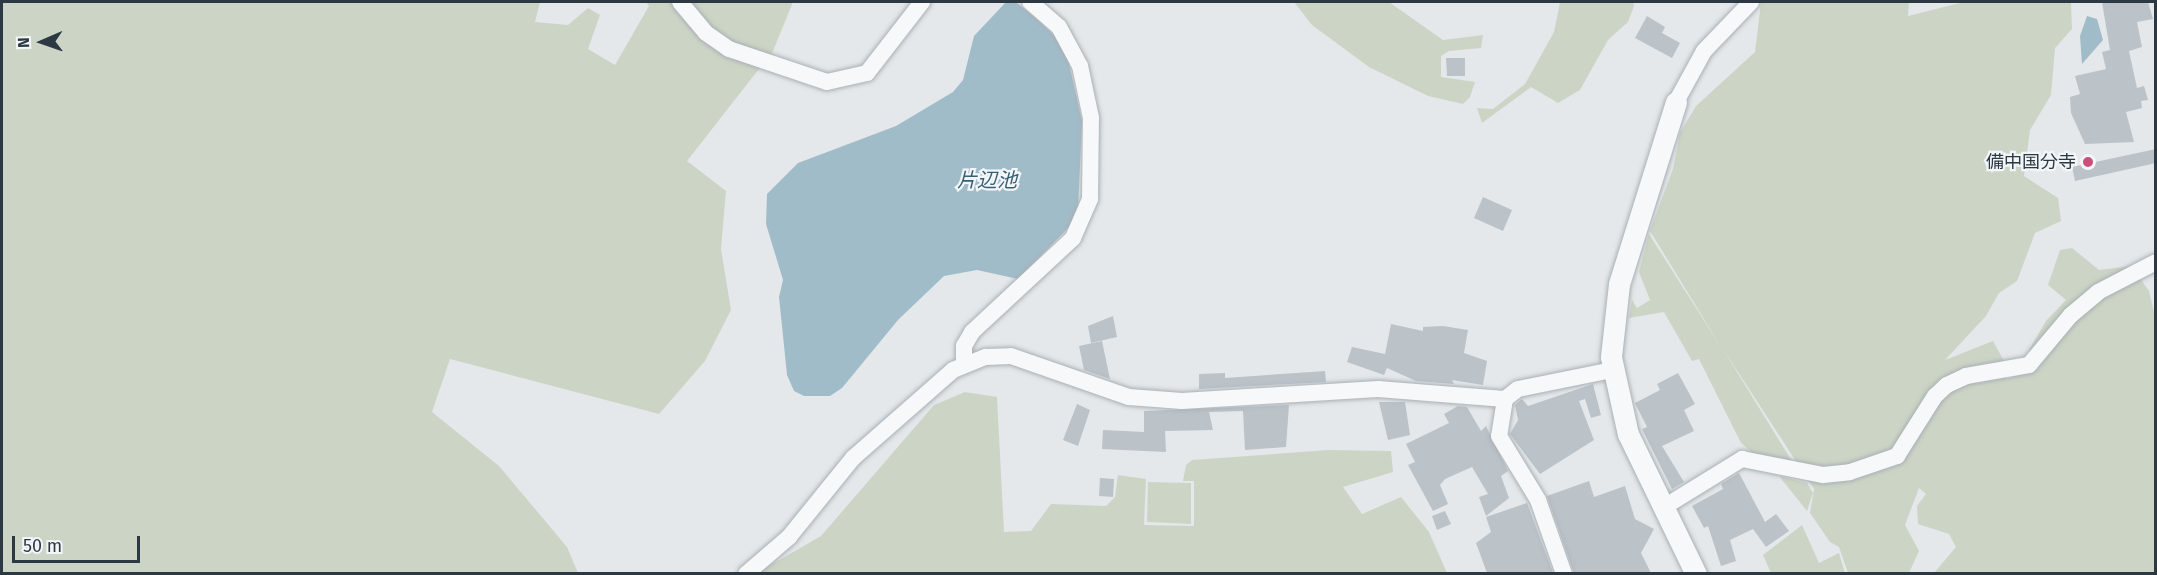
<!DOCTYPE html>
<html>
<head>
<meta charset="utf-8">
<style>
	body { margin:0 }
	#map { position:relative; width:2157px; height:575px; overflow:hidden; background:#e4e8eb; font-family:"Fira Sans","Noto Sans JP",sans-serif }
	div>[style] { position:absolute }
	.green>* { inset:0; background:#ccd5c5 }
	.water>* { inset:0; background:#a1bcc9 }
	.building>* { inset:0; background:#bbc2c8 }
	.roads { filter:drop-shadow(0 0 2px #a9b0b5) drop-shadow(0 0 2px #a9b0b5) }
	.minor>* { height:16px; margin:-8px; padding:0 8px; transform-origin:8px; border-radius:8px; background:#f6f8f9 }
	.tertiary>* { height:21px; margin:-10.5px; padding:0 10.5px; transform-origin:10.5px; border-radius:10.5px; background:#f6f8f9 }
	.dots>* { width:16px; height:16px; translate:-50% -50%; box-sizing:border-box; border:3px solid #f3f6f8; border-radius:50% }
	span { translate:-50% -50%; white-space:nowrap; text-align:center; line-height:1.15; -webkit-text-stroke:4.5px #f3f6f8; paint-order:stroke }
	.poi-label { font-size:18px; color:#2c3943 }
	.right { translate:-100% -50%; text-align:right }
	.water-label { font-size:20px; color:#376075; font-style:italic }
	.frame { position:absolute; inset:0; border:3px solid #2c3943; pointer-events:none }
	.north { position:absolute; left:12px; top:12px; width:60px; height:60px; -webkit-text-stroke:4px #f3f6f8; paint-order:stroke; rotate:268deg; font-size:16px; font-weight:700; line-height:24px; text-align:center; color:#2c3943 }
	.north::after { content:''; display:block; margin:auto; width:21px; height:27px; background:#2c3943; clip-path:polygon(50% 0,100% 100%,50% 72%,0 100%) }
	.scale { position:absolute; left:12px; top:536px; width:128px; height:27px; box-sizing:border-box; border:3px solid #2c3943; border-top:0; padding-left:8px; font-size:18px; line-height:21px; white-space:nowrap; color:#2c3943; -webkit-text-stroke:4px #f3f6f8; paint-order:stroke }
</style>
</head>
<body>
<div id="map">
	<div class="green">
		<i style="clip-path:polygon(2px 2px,540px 2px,535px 22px,568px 25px,588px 8px,600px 15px,588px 49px,615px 65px,649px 6px,646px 2px,793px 2px,773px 51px,687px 161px,726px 191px,721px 249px,731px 310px,705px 361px,659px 414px,450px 359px,432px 412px,499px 466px,567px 547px,578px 573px,2px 573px)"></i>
		<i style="clip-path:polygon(1294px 2px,1389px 2px,1443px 40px,1483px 35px,1481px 48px,1449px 51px,1441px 56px,1441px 77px,1475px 82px,1470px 97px,1463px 104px,1428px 96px,1369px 67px,1312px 25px)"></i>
		<i style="clip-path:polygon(1560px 2px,1633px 2px,1634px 6px,1628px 22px,1608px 40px,1580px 90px,1558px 103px,1531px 87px,1482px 123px,1477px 108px,1493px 109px,1525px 84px,1554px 32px)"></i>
		<i style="clip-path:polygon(1761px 2px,1909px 2px,1908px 16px,1964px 2px,2071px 2px,2072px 29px,2055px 48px,2051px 95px,2030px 130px,2024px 176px,2058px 198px,2061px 221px,2035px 233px,2017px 281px,1999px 293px,1986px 316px,1945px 360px,1993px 341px,2004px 361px,2006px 379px,2032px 371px,2029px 350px,2046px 321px,2066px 300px,2048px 285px,2060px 250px,2072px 248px,2099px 270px,2131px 266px,2149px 291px,2155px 316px,2155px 573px,1934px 573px,1956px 547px,1949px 534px,1918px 524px,1917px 506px,1926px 494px,1919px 488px,1905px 525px,1919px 551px,1909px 573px,1848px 573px,1839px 547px,1830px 542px,1810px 513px,1814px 489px,1723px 349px,1795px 466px,1757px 457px,1741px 443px,1699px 359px,1692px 361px,1664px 312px,1629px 318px,1632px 300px,1637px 308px,1650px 300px,1639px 272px,1649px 234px,1721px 347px,1650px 231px,1673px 169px,1680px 133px,1696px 106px,1755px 52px)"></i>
		<i style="clip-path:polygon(965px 392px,997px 397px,1004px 532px,1031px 531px,1051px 504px,1106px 506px,1115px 497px,1118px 475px,1146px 479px,1144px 525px,1194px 526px,1194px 481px,1183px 481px,1186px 465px,1192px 460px,1329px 450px,1391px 451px,1393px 472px,1343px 487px,1362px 514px,1401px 497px,1429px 532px,1447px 573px,755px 574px,821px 536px,934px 405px)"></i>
		<i style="clip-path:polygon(1779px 476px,1807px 483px,1813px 493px,1807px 511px)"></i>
		<i style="clip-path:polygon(1148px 482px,1191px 483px,1191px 524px,1147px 522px)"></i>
		<i style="clip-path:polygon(1802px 525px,1819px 563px,1839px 553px,1845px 573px,1771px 573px,1763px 555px)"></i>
	</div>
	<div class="water">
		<i style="clip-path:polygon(1006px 2px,1016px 2px,1038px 20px,1058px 39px,1068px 59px,1082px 121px,1078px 210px,1073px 223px,1018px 279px,977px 270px,944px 276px,898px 320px,842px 388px,830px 396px,804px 396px,794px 391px,787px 375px,779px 297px,783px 280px,766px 224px,767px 194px,798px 163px,896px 126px,953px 92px,963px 80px,974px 36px)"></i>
		<i style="clip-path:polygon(2087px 16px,2097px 19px,2103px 40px,2082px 64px,2080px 36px)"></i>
	</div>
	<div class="building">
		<i style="clip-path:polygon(2102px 2px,2148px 2px,2153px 19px,2137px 22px,2142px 47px,2129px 51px,2137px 88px,2144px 86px,2148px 100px,2141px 101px,2142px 108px,2126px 112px,2134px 142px,2085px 144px,2071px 113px,2070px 97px,2080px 94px,2075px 76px,2106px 69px,2102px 52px,2110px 50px)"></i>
		<i style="clip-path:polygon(1647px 16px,1665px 27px,1662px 33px,1680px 43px,1672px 58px,1635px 38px)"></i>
		<i style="clip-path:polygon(1446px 58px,1465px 58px,1465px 76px,1447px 76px)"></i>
		<i style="clip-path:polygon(2156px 149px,2156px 163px,2075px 181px,2072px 167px)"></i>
		<i style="clip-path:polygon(1483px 197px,1512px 210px,1503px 231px,1474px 218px)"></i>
		<i style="clip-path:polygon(1113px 316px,1117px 337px,1091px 343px,1088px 326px)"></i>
		<i style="clip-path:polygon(1391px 324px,1423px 331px,1423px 327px,1443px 326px,1468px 330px,1464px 353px,1487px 361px,1483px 385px,1452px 380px,1454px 384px,1416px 381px,1387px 368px,1384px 375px,1347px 362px,1352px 347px,1385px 354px)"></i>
		<i style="clip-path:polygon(1102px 341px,1110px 379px,1084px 370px,1079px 346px)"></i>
		<i style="clip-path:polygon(1325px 371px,1326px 382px,1199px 389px,1199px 374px,1225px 373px,1225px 378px)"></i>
		<i style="clip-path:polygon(1678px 373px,1695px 404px,1684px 410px,1694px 431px,1662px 446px,1684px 482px,1672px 489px,1642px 429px,1647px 427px,1635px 403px,1660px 390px,1657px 384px)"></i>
		<i style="clip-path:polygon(1593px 384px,1601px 415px,1591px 418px,1585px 399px,1579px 401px,1594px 440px,1540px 474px,1510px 434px,1518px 420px,1515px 405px,1522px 399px,1528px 406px)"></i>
		<i style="clip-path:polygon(1379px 402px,1405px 402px,1410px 435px,1388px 440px)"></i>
		<i style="clip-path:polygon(1077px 404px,1090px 410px,1078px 446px,1063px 440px)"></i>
		<i style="clip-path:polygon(1289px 405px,1286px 447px,1245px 450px,1243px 411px,1209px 412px,1213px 430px,1165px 431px,1166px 452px,1102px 449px,1103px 430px,1144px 432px,1144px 411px)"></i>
		<i style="clip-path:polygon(1458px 406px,1467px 407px,1481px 431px,1486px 426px,1508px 471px,1501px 476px,1509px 498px,1486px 516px,1479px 497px,1488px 494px,1472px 467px,1445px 479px,1440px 485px,1448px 504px,1433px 511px,1408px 465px,1415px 462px,1406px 444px,1449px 423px,1444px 414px)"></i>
		<i style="clip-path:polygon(1739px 473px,1765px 522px,1776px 514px,1789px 531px,1766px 547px,1753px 529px,1730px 540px,1736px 561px,1721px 566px,1708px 526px,1704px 528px,1692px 506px,1723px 489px,1721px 484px)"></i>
		<i style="clip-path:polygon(1100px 478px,1114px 479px,1113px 497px,1099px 496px)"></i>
		<i style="clip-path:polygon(1589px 481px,1594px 497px,1625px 486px,1635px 519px,1654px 529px,1641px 553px,1651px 573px,1574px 573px,1547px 496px)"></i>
		<i style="clip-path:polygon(1527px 503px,1553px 573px,1487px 573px,1476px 543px,1491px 532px,1486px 517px)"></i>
		<i style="clip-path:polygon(1445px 511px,1451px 524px,1437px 530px,1432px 516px)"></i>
	</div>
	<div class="roads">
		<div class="minor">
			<i style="left:680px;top:2px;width:40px;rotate:50deg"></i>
			<i style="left:706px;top:33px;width:28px;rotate:35deg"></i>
			<i style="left:729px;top:49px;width:103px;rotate:18.6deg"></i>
			<i style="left:827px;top:82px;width:41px;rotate:-12.7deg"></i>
			<i style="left:867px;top:73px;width:90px;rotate:-52.2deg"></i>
			<i style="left:1676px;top:102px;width:58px;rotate:-61.2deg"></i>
			<i style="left:1704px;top:51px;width:68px;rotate:-46.2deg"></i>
			<i style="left:964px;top:362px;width:16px;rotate:-90deg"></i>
			<i style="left:964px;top:346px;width:16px;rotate:-60deg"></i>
			<i style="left:972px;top:332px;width:138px;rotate:-42.9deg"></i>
			<i style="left:1073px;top:238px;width:43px;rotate:-66.4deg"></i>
			<i style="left:1090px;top:199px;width:81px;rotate:-89.3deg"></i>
			<i style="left:1091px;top:118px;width:53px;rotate:-101.9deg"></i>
			<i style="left:1080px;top:66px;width:44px;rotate:-118.3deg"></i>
			<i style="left:1059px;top:27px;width:38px;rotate:-139deg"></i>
			<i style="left:1505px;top:399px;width:37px;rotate:99deg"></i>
			<i style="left:1499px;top:436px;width:75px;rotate:58.6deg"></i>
			<i style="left:1538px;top:500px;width:78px;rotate:70.6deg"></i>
			<i style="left:1664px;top:507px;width:92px;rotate:-31.6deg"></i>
			<i style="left:1742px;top:459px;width:83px;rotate:11.2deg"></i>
			<i style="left:1823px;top:475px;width:27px;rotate:-6deg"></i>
			<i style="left:1850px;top:472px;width:50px;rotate:-18.8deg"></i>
			<i style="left:1897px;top:456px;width:71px;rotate:-57.7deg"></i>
			<i style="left:1935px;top:396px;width:16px;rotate:-43deg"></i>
			<i style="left:1947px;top:385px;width:21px;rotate:-25deg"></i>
			<i style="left:1966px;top:376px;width:64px;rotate:-9.9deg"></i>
			<i style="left:2029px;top:365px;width:65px;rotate:-50deg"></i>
			<i style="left:2071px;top:315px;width:35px;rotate:-40deg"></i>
			<i style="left:2098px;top:292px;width:65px;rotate:-27.3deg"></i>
			<i style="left:746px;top:574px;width:57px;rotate:-40.7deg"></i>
			<i style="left:789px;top:537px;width:102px;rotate:-51deg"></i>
			<i style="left:853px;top:458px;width:133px;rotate:-41.3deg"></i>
			<i style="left:953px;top:370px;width:35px;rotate:-22deg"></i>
			<i style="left:986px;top:357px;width:25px;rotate:-2deg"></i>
			<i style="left:1011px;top:356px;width:125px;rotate:19.2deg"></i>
			<i style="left:1129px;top:397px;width:53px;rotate:4.3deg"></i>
			<i style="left:1182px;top:401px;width:196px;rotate:-3.5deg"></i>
			<i style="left:1378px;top:389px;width:127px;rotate:4.5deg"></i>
			<i style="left:1505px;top:399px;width:16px;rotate:-38deg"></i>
			<i style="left:1518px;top:389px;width:96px;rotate:-11.4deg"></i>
		</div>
		<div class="tertiary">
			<i style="left:1676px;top:102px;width:191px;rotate:107.4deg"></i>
			<i style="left:1619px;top:284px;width:73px;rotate:96.3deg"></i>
			<i style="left:1611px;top:357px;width:79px;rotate:77.6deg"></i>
			<i style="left:1628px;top:434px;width:156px;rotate:64.1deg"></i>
		</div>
	</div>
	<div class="dots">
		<i style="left:2088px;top:162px;background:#c94f7a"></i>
	</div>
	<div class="poi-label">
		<span class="right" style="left:2076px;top:162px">備中国分寺</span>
	</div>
	<div class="water-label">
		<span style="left:987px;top:180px">片辺池</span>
	</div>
	<div class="frame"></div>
	<div class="north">N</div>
	<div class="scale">50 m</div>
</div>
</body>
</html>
